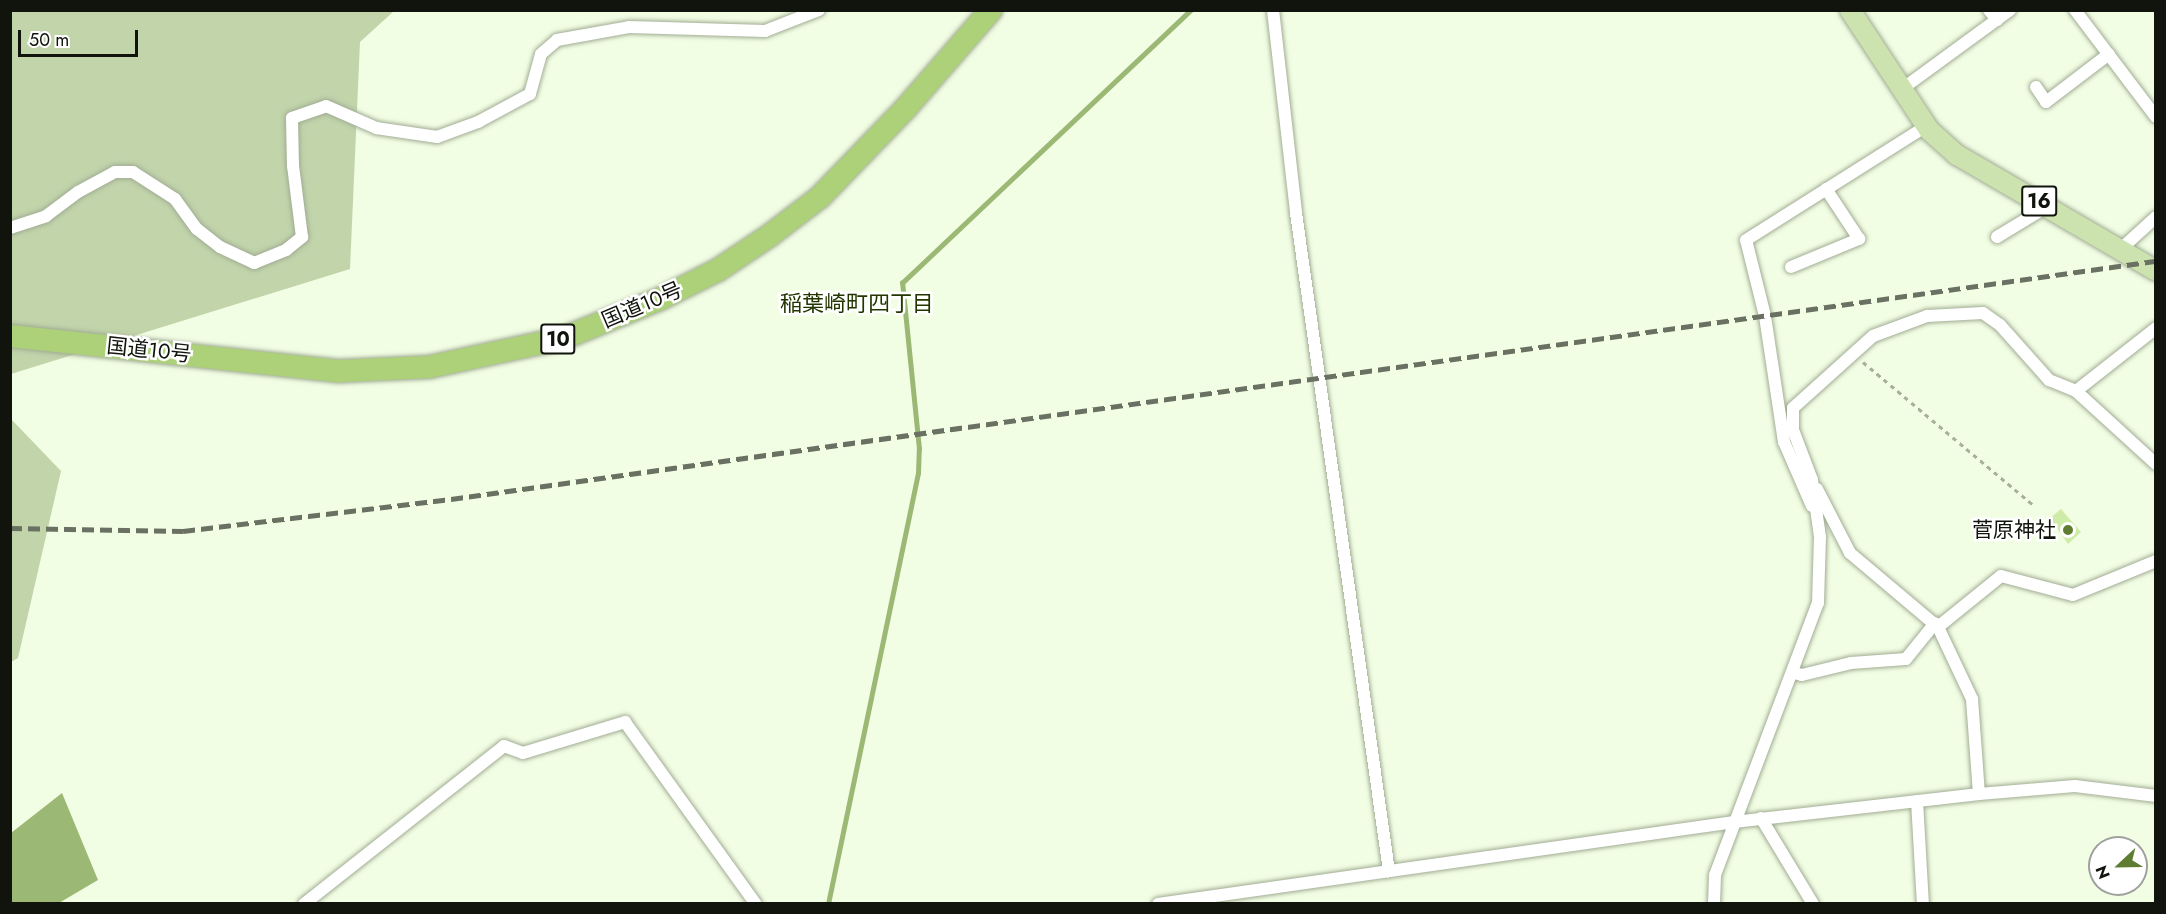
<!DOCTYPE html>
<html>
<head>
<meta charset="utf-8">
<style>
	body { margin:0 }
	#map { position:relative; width:2166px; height:914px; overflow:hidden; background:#f2fee4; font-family:Jost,"Noto Sans JP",sans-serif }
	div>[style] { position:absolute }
	.green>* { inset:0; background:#c1d4aa }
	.water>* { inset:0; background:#9bb875 }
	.stream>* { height:4.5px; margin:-2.25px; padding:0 2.25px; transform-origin:2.25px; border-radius:2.25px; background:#9bb875 }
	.building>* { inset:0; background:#ceeca7 }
	.path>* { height:3px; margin-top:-1.5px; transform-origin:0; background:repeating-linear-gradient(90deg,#a7b09c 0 4.5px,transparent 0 9px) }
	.roads { filter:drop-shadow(0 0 2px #a1ac94) drop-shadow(0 0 2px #a1ac94) }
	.street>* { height:12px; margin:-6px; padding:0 6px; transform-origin:6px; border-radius:6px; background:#fff }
	.primary>* { height:20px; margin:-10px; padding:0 10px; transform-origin:10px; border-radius:10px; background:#cde3af }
	.highway>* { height:22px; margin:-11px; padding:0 11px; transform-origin:11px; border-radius:11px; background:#acd179 }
	.rail>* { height:4.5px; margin-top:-2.25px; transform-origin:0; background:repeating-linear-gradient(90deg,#6a7162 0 12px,transparent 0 18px) }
	.dots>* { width:16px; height:16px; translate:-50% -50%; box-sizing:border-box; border:3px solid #fff; border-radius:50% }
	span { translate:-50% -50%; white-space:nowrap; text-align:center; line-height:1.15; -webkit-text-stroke:5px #fff; paint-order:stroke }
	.shield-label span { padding:2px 4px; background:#fff; border:2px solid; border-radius:4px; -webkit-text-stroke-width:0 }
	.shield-label { font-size:20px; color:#10140c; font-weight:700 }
	.street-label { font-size:21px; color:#10140c }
	.poi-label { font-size:21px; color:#10140c }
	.right { translate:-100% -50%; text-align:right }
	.neighbourhood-label { font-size:22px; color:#243600 }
	.frame { position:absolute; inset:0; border:12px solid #10140c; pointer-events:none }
	.north { position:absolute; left:2088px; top:836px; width:60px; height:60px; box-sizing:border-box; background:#fff; border:2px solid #9fa19e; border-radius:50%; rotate:248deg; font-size:16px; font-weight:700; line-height:24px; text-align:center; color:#10140c }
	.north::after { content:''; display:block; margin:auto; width:21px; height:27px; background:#5f7d32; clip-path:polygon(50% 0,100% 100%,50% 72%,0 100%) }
	.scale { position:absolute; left:18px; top:30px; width:120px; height:27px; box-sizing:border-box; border:3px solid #10140c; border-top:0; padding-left:8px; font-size:18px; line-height:21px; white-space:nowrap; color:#10140c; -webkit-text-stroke:4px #fff; paint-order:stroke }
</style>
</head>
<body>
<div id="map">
	<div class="green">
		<i style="clip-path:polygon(11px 11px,394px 11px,360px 42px,350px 269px,11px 374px)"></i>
		<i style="clip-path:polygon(11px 419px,61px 471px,18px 658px,11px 662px)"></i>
	</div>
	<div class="water">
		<i style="clip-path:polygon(62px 793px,98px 880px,59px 903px,11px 903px,11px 833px)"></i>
	</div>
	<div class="stream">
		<i style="left:828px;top:904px;width:440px;rotate:-78.2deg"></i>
		<i style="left:918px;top:473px;width:24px;rotate:-88deg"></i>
		<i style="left:919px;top:449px;width:167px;rotate:-95.8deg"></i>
		<i style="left:902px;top:283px;width:398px;rotate:-43.4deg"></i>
	</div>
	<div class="building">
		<i style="clip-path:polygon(2061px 509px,2081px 532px,2068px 544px,2050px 518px)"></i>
	</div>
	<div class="path">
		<i style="left:1863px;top:362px;width:221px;rotate:40deg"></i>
	</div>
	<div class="roads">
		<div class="street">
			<i style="left:1273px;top:10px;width:204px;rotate:83.5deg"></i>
			<i style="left:1296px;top:213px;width:665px;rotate:81.96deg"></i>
			<i style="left:1989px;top:10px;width:13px;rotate:51deg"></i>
			<i style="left:2075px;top:10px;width:134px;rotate:52.9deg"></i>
			<i style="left:2036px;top:87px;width:18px;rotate:56deg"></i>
			<i style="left:2046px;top:102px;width:79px;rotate:-37.3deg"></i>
			<i style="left:1902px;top:89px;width:134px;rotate:-36.2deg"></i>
			<i style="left:10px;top:228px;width:38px;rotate:-18deg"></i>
			<i style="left:46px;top:216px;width:40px;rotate:-37deg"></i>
			<i style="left:78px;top:192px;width:42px;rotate:-28.4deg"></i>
			<i style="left:115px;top:172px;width:18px"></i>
			<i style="left:133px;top:172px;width:50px;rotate:32.7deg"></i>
			<i style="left:175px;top:199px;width:37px;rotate:54deg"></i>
			<i style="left:197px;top:229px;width:29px;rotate:38deg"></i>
			<i style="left:220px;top:247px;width:38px;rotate:25deg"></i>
			<i style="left:254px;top:263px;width:35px;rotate:-22deg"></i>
			<i style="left:286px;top:250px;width:21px;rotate:-39deg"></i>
			<i style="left:302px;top:237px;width:72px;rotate:-97.2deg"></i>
			<i style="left:293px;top:166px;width:48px;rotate:-91.2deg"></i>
			<i style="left:292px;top:118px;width:36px;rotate:-19deg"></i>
			<i style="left:326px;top:106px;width:55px;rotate:23.7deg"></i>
			<i style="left:376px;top:128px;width:62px;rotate:8.4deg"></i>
			<i style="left:437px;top:137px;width:44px;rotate:-20.1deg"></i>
			<i style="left:478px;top:122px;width:59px;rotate:-28.3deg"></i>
			<i style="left:530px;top:94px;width:41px;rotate:-74.6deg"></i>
			<i style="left:541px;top:54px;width:21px;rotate:-41deg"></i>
			<i style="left:557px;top:40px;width:73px;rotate:-10.2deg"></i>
			<i style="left:629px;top:27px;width:136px;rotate:1.7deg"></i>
			<i style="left:765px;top:31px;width:58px;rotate:-21.3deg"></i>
			<i style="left:1997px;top:237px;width:60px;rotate:-31.3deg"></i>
			<i style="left:2122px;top:248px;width:46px;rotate:-42.4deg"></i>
			<i style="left:1791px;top:267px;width:74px;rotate:-22.4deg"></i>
			<i style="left:1859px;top:239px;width:60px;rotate:-123.4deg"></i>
			<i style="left:2076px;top:391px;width:108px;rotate:42.4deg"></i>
			<i style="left:1817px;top:489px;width:72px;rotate:62.7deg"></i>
			<i style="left:1850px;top:553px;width:115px;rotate:40.1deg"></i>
			<i style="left:1938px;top:627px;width:81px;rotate:-39deg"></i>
			<i style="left:2001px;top:576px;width:74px;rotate:14.8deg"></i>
			<i style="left:2073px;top:595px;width:90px;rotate:-22.3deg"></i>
			<i style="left:1812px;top:506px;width:70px;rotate:-113.6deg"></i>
			<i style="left:1784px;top:442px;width:127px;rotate:-98.6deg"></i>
			<i style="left:1765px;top:316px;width:78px;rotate:-104deg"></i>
			<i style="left:1746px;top:240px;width:213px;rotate:-32.3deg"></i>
			<i style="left:1938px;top:627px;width:80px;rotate:64.7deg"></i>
			<i style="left:1972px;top:699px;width:95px;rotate:85.8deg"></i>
			<i style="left:1794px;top:673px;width:8px;rotate:14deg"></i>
			<i style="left:1802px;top:675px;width:50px;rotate:-13.8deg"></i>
			<i style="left:1851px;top:663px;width:55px;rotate:-4.2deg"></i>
			<i style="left:1906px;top:659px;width:46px;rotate:-51.1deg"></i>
			<i style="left:1917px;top:801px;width:103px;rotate:86.7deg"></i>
			<i style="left:1761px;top:818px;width:100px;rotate:58.8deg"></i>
			<i style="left:304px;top:904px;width:255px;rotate:-38.3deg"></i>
			<i style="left:504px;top:746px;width:20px;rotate:20deg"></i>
			<i style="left:523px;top:753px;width:107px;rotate:-16.9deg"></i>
			<i style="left:625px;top:722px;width:224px;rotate:54.3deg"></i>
			<i style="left:1158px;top:904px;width:582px;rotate:-8.1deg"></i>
			<i style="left:1734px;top:822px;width:247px;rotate:-6.5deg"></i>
			<i style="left:1979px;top:794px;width:96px;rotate:-4.8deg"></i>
			<i style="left:2075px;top:786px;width:82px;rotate:7deg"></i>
			<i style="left:1714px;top:904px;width:29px;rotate:-88deg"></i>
			<i style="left:1715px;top:875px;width:291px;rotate:-69.3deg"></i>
			<i style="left:1818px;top:603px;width:66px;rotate:-88.3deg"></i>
			<i style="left:1820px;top:537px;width:58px;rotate:-98deg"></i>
			<i style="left:1812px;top:480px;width:53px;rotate:-110.8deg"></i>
			<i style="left:1793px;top:430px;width:22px;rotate:-90deg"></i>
			<i style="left:1793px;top:408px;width:108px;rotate:-42deg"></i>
			<i style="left:1873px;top:336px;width:58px;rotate:-20.3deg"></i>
			<i style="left:1927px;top:316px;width:56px;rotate:-3.1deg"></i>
			<i style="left:1983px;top:313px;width:21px;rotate:35deg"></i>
			<i style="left:2000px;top:325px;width:74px;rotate:48.3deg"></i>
			<i style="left:2049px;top:380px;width:29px;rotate:22deg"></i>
			<i style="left:2076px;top:391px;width:102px;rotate:-38.2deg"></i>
		</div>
		<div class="primary">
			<i style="left:1850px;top:10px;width:144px;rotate:56.6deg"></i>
			<i style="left:1929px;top:130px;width:38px;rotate:42deg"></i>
			<i style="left:1957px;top:155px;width:230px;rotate:30.2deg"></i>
		</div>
		<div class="highway">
			<i style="left:10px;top:336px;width:332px;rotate:6.1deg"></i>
			<i style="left:340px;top:371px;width:89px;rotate:-2.6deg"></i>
			<i style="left:429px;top:367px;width:138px;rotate:-12.1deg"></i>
			<i style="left:564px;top:338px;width:104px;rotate:-22.1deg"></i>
			<i style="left:660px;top:299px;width:65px;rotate:-26.6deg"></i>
			<i style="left:718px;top:270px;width:61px;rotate:-33.7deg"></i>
			<i style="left:769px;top:236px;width:64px;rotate:-37.4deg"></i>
			<i style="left:820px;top:197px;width:124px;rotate:-46deg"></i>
			<i style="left:906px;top:108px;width:130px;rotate:-49.1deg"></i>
		</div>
	</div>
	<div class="rail">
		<i style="left:10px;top:528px;width:173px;rotate:1deg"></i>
		<i style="left:183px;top:531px;width:270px;rotate:-6.8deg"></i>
		<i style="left:451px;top:499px;width:1722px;rotate:-7.95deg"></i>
	</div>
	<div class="dots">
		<i style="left:2068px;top:530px;background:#5f7d32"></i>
	</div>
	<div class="shield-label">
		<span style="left:2039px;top:201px">16</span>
		<span style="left:558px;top:339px">10</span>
	</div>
	<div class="street-label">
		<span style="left:642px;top:305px;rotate:-23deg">国道10号</span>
		<span style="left:149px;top:350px;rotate:6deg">国道10号</span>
	</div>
	<div class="poi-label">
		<span class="right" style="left:2056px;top:530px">菅原神社</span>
	</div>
	<div class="neighbourhood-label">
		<span style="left:857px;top:304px">稲葉崎町四丁目</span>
	</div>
	<div class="frame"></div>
	<div class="north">N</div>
	<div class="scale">50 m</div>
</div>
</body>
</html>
